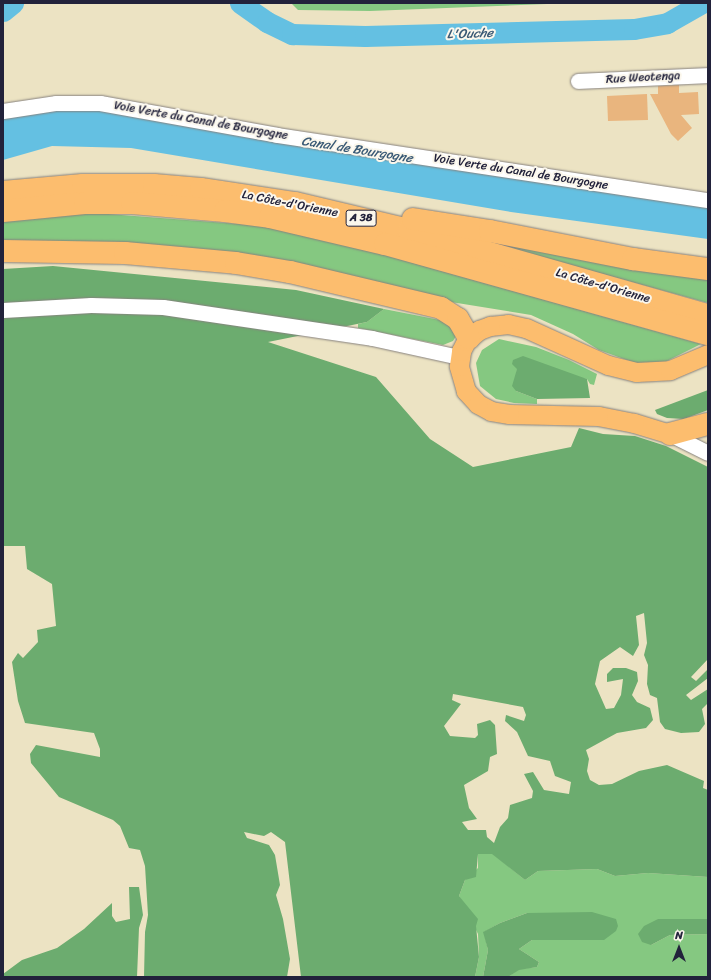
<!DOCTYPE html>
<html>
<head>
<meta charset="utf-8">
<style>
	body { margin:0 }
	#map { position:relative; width:711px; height:980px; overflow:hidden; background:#ece3c3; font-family:Sriracha,sans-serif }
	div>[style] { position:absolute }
	.green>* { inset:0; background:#85c881 }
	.forest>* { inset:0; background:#6cac6f }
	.water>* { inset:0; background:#64c0e2 }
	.river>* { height:21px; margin:-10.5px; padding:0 10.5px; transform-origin:10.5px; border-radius:10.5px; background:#64c0e2 }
	.building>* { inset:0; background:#e9b57e }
	.roads { filter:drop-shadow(0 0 1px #87827f) drop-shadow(0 0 1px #87827f) }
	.minor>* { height:15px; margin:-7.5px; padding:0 7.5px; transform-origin:7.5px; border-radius:7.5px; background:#fff }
	.major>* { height:19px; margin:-9.5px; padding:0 9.5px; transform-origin:9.5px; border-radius:9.5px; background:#fcbd6e }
	.highway>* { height:22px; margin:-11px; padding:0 11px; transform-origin:11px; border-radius:11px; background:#fcbd6e }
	span { translate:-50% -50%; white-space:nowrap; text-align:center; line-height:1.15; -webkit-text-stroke:4px #fbf7ec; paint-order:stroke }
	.shield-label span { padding:1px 3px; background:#fbf7ec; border:1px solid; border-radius:3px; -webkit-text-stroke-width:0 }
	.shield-label { font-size:11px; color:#22223b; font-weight:700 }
	.street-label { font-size:12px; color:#22223b }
	.water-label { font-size:13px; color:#395975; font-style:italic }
	.frame { position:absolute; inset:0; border:4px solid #22223b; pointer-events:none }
	.north { position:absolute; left:659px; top:928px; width:40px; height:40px; -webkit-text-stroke:3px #fbf7ec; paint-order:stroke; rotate:0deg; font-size:11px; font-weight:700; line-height:16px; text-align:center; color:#22223b }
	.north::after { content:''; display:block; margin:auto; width:14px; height:18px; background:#22223b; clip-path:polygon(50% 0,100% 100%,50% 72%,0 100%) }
</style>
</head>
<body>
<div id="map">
	<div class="green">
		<i style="clip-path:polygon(291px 3px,573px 3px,370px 11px,298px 10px)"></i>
		<i style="clip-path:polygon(95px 213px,267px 226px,350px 245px,701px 344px,663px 363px,635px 363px,599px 350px,573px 334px,531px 315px,451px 302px,402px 289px,3px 245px,3px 220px)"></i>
		<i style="clip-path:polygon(490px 240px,708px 277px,708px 303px,490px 243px)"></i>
		<i style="clip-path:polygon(384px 309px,450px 322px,458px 333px,453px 341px,443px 345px,358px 328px,358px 324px,367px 322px)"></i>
		<i style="clip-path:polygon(499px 339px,536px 347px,569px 360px,597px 374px,594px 385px,590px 384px,587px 379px,517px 369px,516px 391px,537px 399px,537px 404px,514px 403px,496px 399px,480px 386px,476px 363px,482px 350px)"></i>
		<i style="clip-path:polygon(492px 853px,525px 880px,538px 871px,597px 869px,615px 876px,648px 873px,708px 877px,708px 919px,658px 919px,651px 945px,670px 935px,708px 934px,708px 977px,508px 977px,519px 969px,537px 967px,539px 962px,519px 949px,532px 940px,604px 940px,527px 913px,500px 923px,484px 932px,488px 950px,483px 977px,475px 977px,479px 957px,478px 934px,459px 896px,465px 880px,478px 868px,478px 854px)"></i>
	</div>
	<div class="forest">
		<i style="clip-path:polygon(evenodd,53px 266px,296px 290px,384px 309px,367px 322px,268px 342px,376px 377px,430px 439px,473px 467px,571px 447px,579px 428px,603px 434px,635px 436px,666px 446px,708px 467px,708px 659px,691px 677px,696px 681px,708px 669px,708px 678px,686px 695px,691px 700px,708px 689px,708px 703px,702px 709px,705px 724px,699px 732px,681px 733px,665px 729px,660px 722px,657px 698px,650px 695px,647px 684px,648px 665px,644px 655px,647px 643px,644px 613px,636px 616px,639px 645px,633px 656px,620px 647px,600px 661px,595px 684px,606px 709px,614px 708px,621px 695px,623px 679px,607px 682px,607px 674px,613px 668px,626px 668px,637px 672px,638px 681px,632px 695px,637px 702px,650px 708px,653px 720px,646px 728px,617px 733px,586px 750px,589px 759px,587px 771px,590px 780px,599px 785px,612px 784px,639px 771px,667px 765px,704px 781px,703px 788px,708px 790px,708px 877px,648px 873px,615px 876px,597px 869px,538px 871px,525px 880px,492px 854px,478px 854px,476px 877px,465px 880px,459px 896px,478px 919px,476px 926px,479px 957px,475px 977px,301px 977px,285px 842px,271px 832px,264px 836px,244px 832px,247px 838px,269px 845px,275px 855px,280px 885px,276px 895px,283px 919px,290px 959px,287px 977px,144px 977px,145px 932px,148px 915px,145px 866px,140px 850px,129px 848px,120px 826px,113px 820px,59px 797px,31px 763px,30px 754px,36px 745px,100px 757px,100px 749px,94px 733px,25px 723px,18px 701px,12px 662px,18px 653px,23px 658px,38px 642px,37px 630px,56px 626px,52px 584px,27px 569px,25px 546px,3px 546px,3px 269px,53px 266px,453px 694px,523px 707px,526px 715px,524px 721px,506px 715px,505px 721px,517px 732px,528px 756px,550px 761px,555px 776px,571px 782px,569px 794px,544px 790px,533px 772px,524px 774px,533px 791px,532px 798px,510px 805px,508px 818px,500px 827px,494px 843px,487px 837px,486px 830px,468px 830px,462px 822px,477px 819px,469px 808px,464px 785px,488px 771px,490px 757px,497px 754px,495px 725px,490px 720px,477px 724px,478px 735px,475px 738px,450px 736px,444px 726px,461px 704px,452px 700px,453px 694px)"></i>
		<i style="clip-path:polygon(523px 356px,587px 379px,590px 398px,537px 399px,516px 391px,512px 386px,517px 369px,512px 364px,513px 360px)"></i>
		<i style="clip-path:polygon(708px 390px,708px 410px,684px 419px,667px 418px,657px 414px,655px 410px)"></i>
		<i style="clip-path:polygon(129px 887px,139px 887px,143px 915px,139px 928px,137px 977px,3px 977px,3px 974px,22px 960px,57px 948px,84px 929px,112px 903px,112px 916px,116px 922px,130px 919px)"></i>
		<i style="clip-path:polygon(592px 912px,616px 919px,618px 926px,616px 931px,604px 940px,532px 940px,519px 949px,539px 962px,537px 967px,519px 970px,508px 977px,483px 977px,488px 950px,483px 932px,500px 923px,527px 913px)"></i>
		<i style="clip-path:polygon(658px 919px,708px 919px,708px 934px,670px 935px,651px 945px,642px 942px,638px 934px,644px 926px)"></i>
	</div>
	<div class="water">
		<i style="clip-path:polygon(90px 107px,708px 206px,708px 239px,511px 212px,131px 148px,52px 146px,3px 160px,3px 118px,41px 110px)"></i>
	</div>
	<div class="river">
		<i style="left:240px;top:3px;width:33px;rotate:35deg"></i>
		<i style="left:267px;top:22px;width:28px;rotate:26deg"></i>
		<i style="left:292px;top:34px;width:73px;rotate:1.6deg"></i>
		<i style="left:365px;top:36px;width:269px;rotate:-1.5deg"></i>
		<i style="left:634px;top:29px;width:34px;rotate:-10deg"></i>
		<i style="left:667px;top:23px;width:40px;rotate:-29.7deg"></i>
		<i style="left:3px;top:11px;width:13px;rotate:-39deg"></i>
	</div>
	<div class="building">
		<i style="clip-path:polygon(679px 85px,679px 93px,698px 92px,699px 114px,681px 115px,692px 128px,678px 141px,671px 134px,650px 94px,658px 94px,658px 86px)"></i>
		<i style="clip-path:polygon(647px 94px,648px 120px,608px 121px,607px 96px)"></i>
	</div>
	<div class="roads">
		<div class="minor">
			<i style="left:578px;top:81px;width:130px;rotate:-2.6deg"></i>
			<i style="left:3px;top:111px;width:54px;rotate:-8.6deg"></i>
			<i style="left:56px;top:103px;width:44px"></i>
			<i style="left:100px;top:103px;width:180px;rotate:10.2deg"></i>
			<i style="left:277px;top:135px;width:436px;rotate:8.6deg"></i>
			<i style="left:3px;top:310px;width:88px;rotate:-3.3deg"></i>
			<i style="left:91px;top:305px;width:72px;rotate:1.6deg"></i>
			<i style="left:163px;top:307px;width:211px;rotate:8.4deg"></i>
			<i style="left:372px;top:338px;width:89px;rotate:12.3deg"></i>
			<i style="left:670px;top:434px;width:42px;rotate:26.6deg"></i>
		</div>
		<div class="major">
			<i style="left:670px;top:434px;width:38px;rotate:-163deg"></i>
			<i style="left:634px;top:423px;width:37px;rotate:-169deg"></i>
			<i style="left:598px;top:416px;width:89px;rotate:-178.7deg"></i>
			<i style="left:509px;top:414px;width:18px;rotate:-171deg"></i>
			<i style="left:491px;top:411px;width:15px;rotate:-152deg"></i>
			<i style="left:478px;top:404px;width:18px;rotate:-133deg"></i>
			<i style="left:466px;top:391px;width:26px;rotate:-106deg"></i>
			<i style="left:459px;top:366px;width:15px;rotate:-82deg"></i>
			<i style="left:461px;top:351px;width:11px;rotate:-63deg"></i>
			<i style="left:466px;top:341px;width:17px;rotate:-40deg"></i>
			<i style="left:479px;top:330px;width:12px;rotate:-20deg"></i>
			<i style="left:490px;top:326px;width:18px;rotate:-6deg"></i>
			<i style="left:508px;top:324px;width:18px;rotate:13deg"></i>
			<i style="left:526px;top:328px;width:90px;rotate:24.3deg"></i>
			<i style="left:608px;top:365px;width:29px;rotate:14deg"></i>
			<i style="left:636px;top:372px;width:34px;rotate:-3deg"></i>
			<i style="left:670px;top:370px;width:41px;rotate:-22.8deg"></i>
		</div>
		<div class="highway">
			<i style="left:3px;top:192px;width:80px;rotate:-5deg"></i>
			<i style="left:83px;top:185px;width:71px"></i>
			<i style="left:154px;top:185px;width:47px;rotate:4.9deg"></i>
			<i style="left:201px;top:189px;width:95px;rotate:8.5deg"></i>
			<i style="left:295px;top:203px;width:117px;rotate:13.3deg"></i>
			<i style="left:409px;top:230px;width:311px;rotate:15.9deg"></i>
			<i style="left:3px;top:211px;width:82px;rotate:-5.6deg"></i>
			<i style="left:85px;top:203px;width:47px"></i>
			<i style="left:132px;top:203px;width:93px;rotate:4.9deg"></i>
			<i style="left:225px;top:211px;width:45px;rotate:7.6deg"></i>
			<i style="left:270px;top:217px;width:118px;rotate:13.2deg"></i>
			<i style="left:385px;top:244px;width:335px;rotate:15.6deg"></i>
			<i style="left:413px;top:219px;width:78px;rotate:8.9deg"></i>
			<i style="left:490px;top:231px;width:146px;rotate:11.1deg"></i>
			<i style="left:633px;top:259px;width:76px;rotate:7.6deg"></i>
			<i style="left:3px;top:251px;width:122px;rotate:0.9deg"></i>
			<i style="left:125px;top:253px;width:111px;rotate:5.1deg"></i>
			<i style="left:236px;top:263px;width:55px;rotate:9.5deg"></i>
			<i style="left:290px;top:272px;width:155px;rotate:13.4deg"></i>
			<i style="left:441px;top:308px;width:20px;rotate:33deg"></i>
			<i style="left:458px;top:319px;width:22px;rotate:60deg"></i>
			<i style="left:670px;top:434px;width:39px;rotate:-15deg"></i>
		</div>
	</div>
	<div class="shield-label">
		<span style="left:361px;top:218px">A 38</span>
	</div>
	<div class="street-label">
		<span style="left:643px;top:78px;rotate:-3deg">Rue Weotenga</span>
		<span style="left:201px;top:121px;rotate:10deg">Voie Verte du Canal de Bourgogne</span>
		<span style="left:521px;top:172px;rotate:9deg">Voie Verte du Canal de Bourgogne</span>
		<span style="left:290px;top:204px;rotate:11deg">La Côte-d'Orienne</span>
		<span style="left:603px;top:286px;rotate:16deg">La Côte-d'Orienne</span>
	</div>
	<div class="water-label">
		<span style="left:470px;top:34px;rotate:-2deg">L'Ouche</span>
		<span style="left:357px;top:150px;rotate:9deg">Canal de Bourgogne</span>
	</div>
	<div class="frame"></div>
	<div class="north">N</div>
</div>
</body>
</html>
